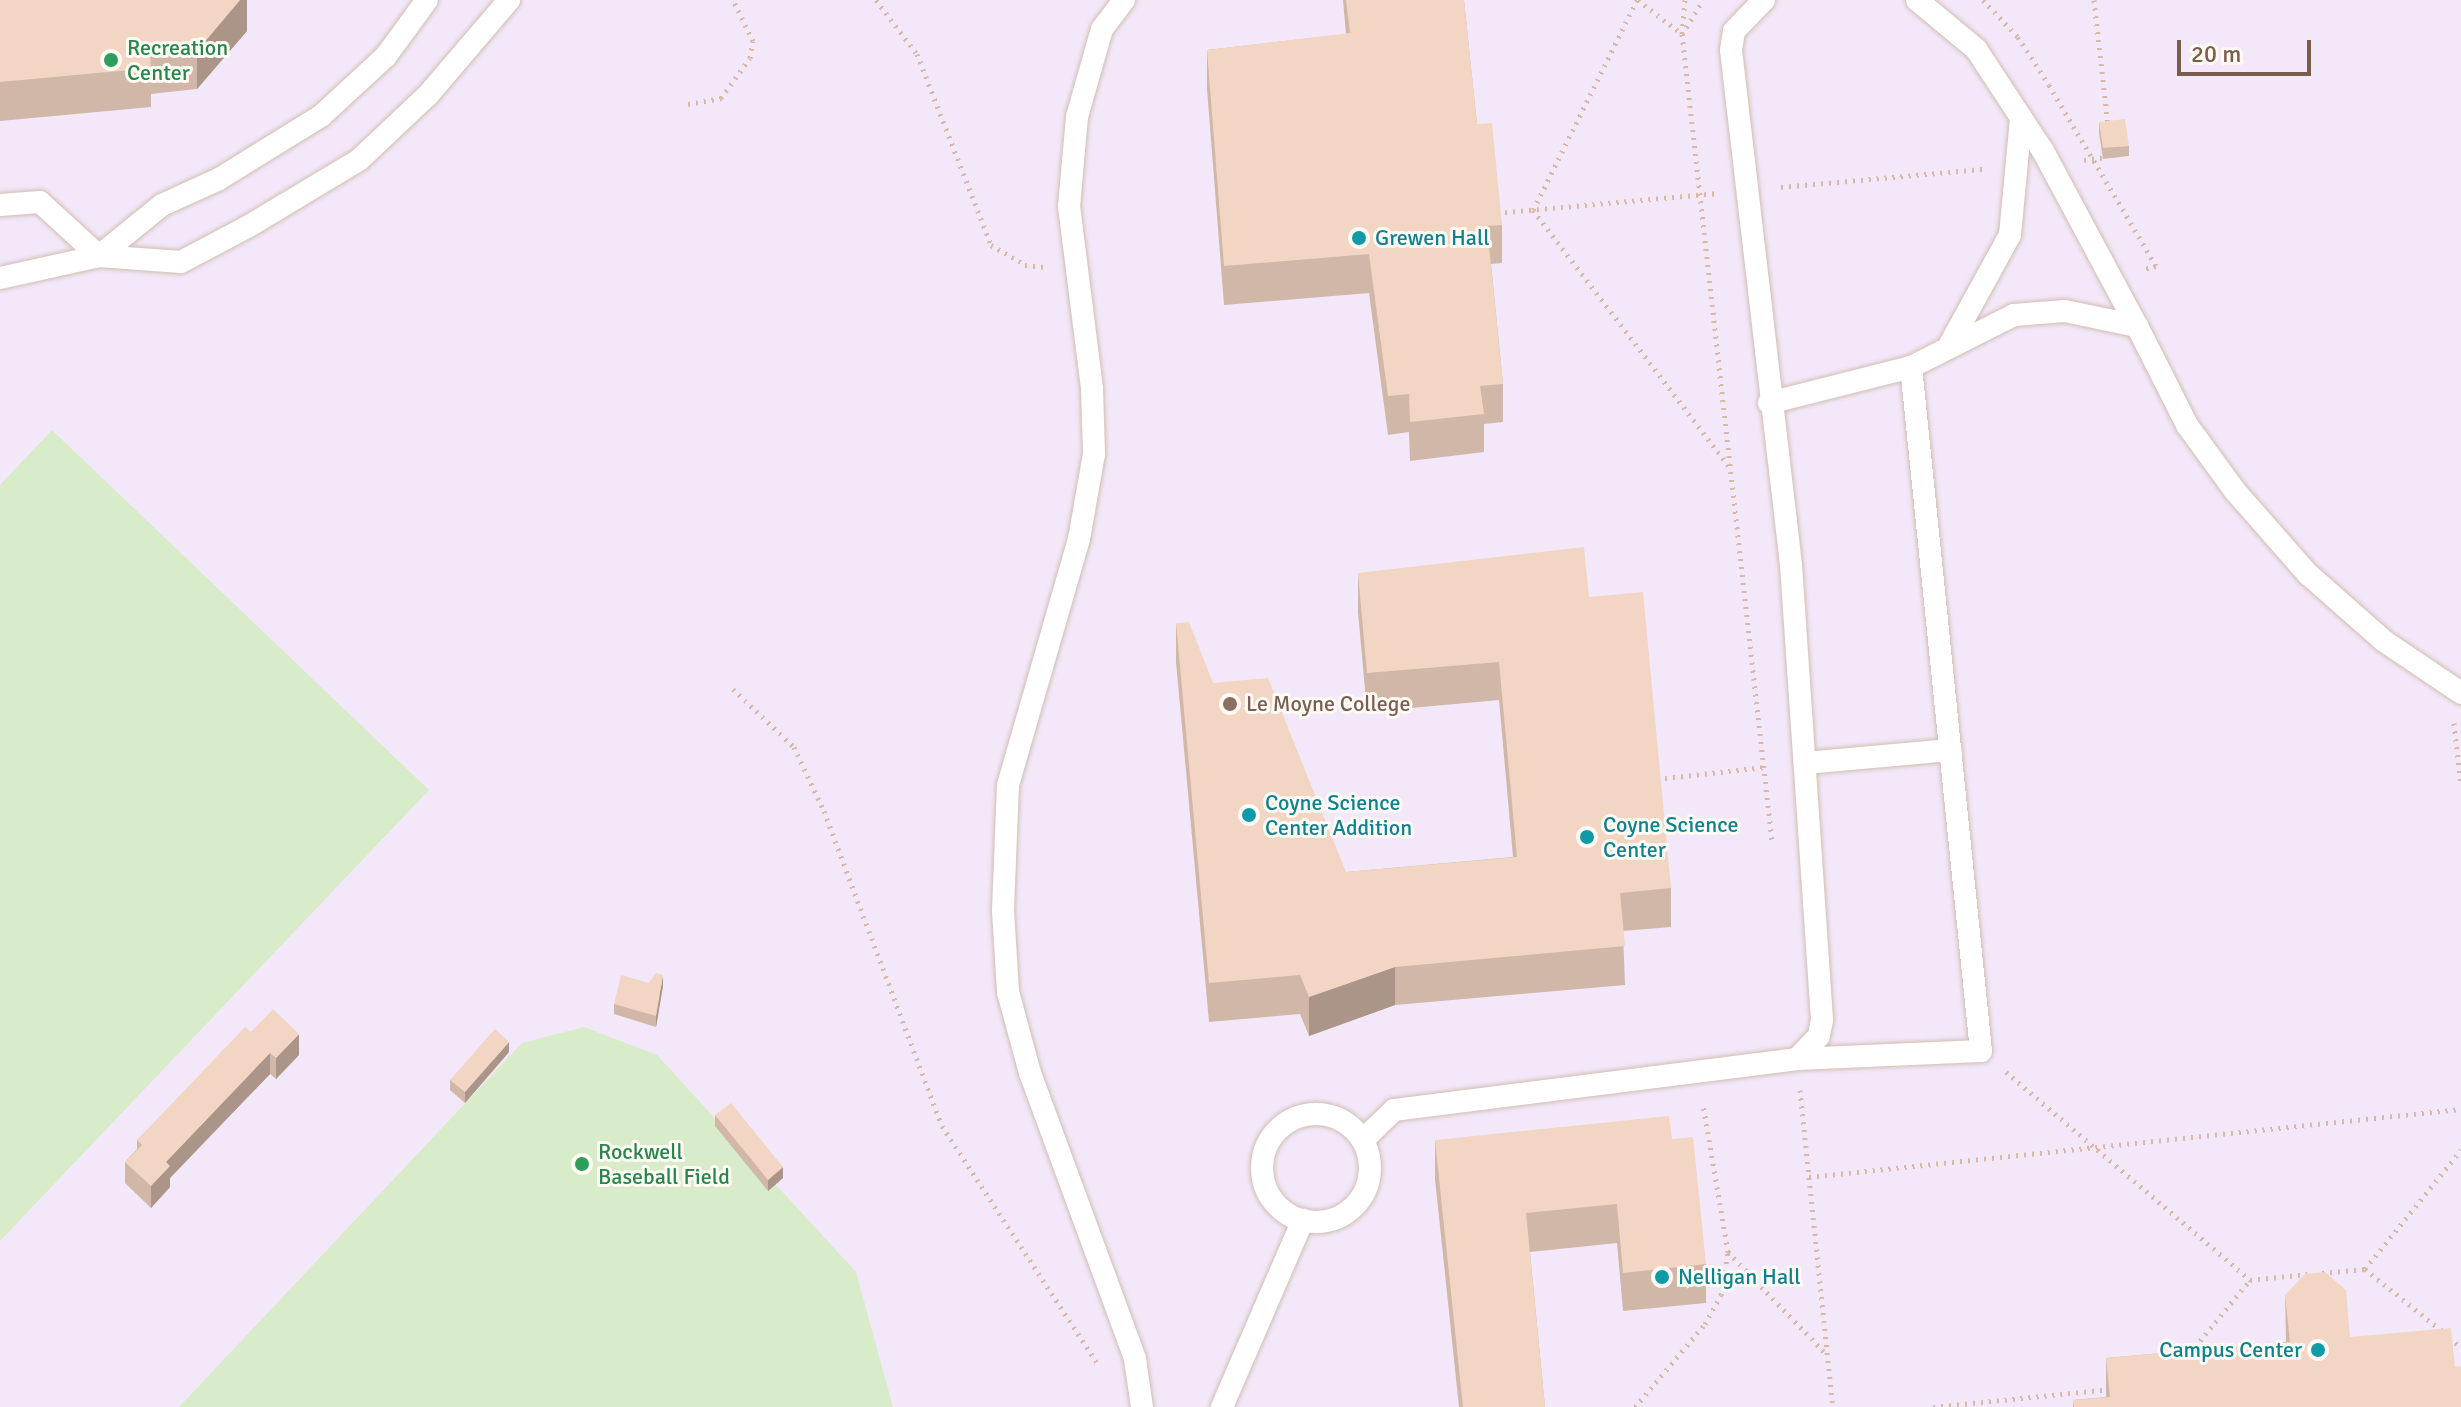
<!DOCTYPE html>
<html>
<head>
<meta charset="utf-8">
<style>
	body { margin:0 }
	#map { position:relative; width:2461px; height:1407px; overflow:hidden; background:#fdf6ec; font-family:Signika,sans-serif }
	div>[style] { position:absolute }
	.education>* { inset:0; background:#f3e8fa }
	.green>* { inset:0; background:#d8ecc9 }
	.path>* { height:5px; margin-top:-2.5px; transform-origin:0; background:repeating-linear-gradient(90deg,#d9b8a5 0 2px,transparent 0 8px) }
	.roads { filter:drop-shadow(0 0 2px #d1beb0) drop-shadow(0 0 2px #d1beb0) }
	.lane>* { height:22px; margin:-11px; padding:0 11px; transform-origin:11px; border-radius:11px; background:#fff }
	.lane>.ring { margin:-11px; padding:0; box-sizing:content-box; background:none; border:22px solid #fff; border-radius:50% }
	.wall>* { inset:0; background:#d1b7a8 }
	.shaded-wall>* { inset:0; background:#aa9588 }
	.building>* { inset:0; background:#f3d5c3 }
	.dots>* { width:22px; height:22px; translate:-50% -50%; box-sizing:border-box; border:4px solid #fffaf3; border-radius:50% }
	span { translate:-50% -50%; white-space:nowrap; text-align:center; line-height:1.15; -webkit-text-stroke:6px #fffaf3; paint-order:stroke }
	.leisure-label { font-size:22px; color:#27864d }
	.left { translate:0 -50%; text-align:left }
	.culture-label { font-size:22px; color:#0d838f }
	.right { translate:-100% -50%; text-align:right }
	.education-label { font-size:22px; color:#785e54 }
	.scale { position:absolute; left:2177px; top:40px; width:134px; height:36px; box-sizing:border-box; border:4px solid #7a5c4d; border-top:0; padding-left:10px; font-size:24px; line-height:28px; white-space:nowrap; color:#7a5c4d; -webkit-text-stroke:6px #fffaf3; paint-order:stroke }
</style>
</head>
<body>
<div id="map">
	<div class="education">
		<i style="clip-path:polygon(0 0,2461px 0,2461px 1407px,0 1407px)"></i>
	</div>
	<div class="green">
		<i style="clip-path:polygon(52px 430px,429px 790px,0 1241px,0 485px)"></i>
		<i style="clip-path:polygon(584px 1027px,657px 1055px,856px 1272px,893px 1407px,179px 1407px,522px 1043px)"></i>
	</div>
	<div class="path">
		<i style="left:876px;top:0;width:68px;rotate:52.8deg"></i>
		<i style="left:917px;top:54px;width:205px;rotate:68.8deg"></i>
		<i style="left:991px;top:245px;width:39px;rotate:30deg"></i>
		<i style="left:1025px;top:265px;width:20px;rotate:6deg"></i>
		<i style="left:1637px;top:0;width:234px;rotate:116.3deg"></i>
		<i style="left:1533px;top:210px;width:325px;rotate:52.6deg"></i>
		<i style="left:1638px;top:0;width:56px;rotate:37.7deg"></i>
		<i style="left:1682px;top:34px;width:40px;rotate:-58deg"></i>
		<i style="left:1685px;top:0;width:34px;rotate:95deg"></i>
		<i style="left:1682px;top:34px;width:813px;rotate:83.64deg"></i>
		<i style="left:1983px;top:0;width:51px;rotate:46.6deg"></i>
		<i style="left:2018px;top:37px;width:57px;rotate:57.1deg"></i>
		<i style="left:2049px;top:85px;width:210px;rotate:59.4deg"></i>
		<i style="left:2156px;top:266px;width:12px;rotate:166deg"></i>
		<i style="left:2094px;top:0;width:125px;rotate:83.6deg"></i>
		<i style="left:688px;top:104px;width:34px;rotate:-10deg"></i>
		<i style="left:721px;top:98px;width:49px;rotate:-54.1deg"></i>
		<i style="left:750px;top:58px;width:17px;rotate:-80deg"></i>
		<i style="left:753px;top:41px;width:46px;rotate:-116deg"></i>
		<i style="left:2084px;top:160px;width:22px;rotate:-8deg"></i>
		<i style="left:1781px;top:187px;width:202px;rotate:-5.1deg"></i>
		<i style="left:1497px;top:213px;width:219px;rotate:-5.2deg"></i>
		<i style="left:733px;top:689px;width:84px;rotate:43.6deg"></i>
		<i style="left:794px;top:747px;width:71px;rotate:64.9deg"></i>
		<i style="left:824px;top:811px;width:336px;rotate:69.5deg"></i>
		<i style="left:942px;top:1126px;width:287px;rotate:56.8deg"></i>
		<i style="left:2454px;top:723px;width:62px;rotate:83.6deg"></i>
		<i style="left:1657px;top:779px;width:108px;rotate:-6.4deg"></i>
		<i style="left:2006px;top:1072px;width:321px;rotate:40.4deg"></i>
		<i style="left:2250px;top:1280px;width:58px;rotate:-5.9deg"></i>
		<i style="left:1800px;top:1090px;width:319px;rotate:84.1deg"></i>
		<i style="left:1809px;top:1177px;width:656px;rotate:-5.95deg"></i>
		<i style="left:1728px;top:1252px;width:143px;rotate:46.1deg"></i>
		<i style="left:2365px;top:1269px;width:99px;rotate:38.8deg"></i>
		<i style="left:2322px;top:1273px;width:43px;rotate:-5.3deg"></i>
		<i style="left:2365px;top:1269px;width:153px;rotate:-51.1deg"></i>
		<i style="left:2449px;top:1338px;width:15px;rotate:37deg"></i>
		<i style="left:2190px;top:1353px;width:94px;rotate:-50.6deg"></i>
		<i style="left:1635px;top:1407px;width:109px;rotate:-49.9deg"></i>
		<i style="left:1705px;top:1324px;width:33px;rotate:-61deg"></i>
		<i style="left:1721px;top:1295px;width:44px;rotate:-80.8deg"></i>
		<i style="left:1728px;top:1252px;width:150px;rotate:-99.6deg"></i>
		<i style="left:1933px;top:1407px;width:179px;rotate:-5.8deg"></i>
	</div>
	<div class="roads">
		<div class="lane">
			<i style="left:1124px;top:0;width:36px;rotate:127deg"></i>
			<i style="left:1102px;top:29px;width:91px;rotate:105.9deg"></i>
			<i style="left:1077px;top:117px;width:89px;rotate:95.1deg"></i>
			<i style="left:1069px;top:206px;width:184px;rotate:82.8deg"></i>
			<i style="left:1092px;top:389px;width:65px;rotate:88.2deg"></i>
			<i style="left:1094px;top:454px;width:86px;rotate:100deg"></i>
			<i style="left:1079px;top:539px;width:256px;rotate:106.1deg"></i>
			<i style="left:1008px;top:785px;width:125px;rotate:92.3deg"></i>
			<i style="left:1003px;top:910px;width:82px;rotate:86.5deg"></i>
			<i style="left:1008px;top:992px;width:84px;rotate:74.8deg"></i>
			<i style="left:1030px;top:1073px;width:305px;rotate:69.8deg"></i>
			<i style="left:1135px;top:1359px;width:49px;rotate:81.7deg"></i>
			<i style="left:1764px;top:0;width:43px;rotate:134.1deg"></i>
			<i style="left:1734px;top:31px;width:19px;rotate:99deg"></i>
			<i style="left:1731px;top:50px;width:518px;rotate:83.35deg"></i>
			<i style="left:1791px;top:565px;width:456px;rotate:86.1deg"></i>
			<i style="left:1822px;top:1020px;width:16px;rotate:101deg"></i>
			<i style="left:1819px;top:1036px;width:32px;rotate:134deg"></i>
			<i style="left:1917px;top:0;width:77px;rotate:39.7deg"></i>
			<i style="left:1976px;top:49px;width:122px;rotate:56.7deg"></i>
			<i style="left:2043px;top:151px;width:199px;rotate:61.8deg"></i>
			<i style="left:0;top:205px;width:40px;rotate:-4.3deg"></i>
			<i style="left:40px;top:202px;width:80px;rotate:42.5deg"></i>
			<i style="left:99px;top:256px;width:81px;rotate:-39deg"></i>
			<i style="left:162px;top:205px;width:63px;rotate:-24.5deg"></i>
			<i style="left:219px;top:179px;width:120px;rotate:-31.7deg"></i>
			<i style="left:321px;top:116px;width:88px;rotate:-42.7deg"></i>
			<i style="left:386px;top:56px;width:69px;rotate:-53.8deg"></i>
			<i style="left:0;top:278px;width:101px;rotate:-12.5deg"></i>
			<i style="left:99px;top:256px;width:82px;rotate:4.2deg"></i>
			<i style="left:181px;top:262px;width:77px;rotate:-27.9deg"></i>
			<i style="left:249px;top:226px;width:128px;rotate:-31deg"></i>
			<i style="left:359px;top:160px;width:95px;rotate:-43.3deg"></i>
			<i style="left:428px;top:95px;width:125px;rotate:-49.5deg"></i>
			<i style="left:1950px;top:344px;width:124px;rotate:-61.2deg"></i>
			<i style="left:2010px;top:235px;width:118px;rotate:-84.6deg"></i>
			<i style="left:1769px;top:403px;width:146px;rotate:-14.2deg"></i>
			<i style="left:1911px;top:367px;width:115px;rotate:-26.8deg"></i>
			<i style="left:2014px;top:315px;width:51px;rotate:-4.5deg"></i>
			<i style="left:2065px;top:311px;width:74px;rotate:11.8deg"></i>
			<i style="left:2137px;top:326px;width:111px;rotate:63.2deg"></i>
			<i style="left:2187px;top:425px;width:82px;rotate:54deg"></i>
			<i style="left:2235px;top:491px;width:111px;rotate:48.7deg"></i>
			<i style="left:2308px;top:574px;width:101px;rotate:41.4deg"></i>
			<i style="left:2384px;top:641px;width:93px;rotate:34deg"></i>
			<i style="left:1805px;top:763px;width:146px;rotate:-5.1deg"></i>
			<i class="ring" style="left:1262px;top:1114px;width:86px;height:86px"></i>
			<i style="left:1363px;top:1140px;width:43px;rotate:-44.1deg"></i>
			<i style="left:1394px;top:1110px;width:406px;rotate:-7.2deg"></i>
			<i style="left:1797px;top:1059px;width:184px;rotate:-2.5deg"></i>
			<i style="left:1981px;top:1051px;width:688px;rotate:-95.84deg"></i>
			<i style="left:1222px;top:1407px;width:204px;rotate:-66.6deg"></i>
		</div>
	</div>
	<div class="wall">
		<i style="clip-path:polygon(0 0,247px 0,247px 31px,197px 89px,151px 94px,151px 107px,0 121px)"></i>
		<i style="clip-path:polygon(1343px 0,1464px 0,1477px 124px,1502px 225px,1502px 263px,1491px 264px,1503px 384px,1503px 422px,1484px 424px,1484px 452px,1410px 461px,1409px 432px,1388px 435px,1369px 293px,1224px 305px,1207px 89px,1207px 50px,1346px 34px)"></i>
		<i style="clip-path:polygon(2099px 122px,2129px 146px,2129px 156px,2103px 159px,2099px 133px)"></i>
		<i style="clip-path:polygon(1358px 573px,1589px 597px,1671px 888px,1671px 927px,1623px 931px,1625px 985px,1395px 1005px,1309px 1036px,1300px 1014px,1209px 1022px,1176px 662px,1176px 623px,1213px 683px,1346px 872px,1513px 857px,1499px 700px,1367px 712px,1358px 612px)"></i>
		<i style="clip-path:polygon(649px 983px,663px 986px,656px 1027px,614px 1014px,614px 1004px)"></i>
		<i style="clip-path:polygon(251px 1032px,299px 1055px,276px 1079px,270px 1074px,170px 1178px,170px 1187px,151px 1208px,125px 1183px,125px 1162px,137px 1149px,137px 1140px)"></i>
		<i style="clip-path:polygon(509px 1052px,465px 1103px,450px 1090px,450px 1080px)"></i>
		<i style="clip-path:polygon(715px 1115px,783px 1178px,768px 1191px,715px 1126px)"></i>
		<i style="clip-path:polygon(1672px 1139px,1706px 1264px,1706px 1303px,1623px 1311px,1617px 1243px,1530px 1252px,1545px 1407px,1459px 1407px,1435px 1179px,1435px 1140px)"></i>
		<i style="clip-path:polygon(2285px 1295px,2350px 1337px,2455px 1367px,2461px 1407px,2073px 1407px,2073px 1400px,2106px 1397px,2106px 1358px,2286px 1342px)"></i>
	</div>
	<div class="shaded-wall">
		<i style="clip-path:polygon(240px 0,247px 0,247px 31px,197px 89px,197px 51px)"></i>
		<i style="clip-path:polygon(1395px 967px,1395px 1005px,1309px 1036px,1309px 997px)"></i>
		<i style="clip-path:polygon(663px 975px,663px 986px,656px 1027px,656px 1016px)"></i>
		<i style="clip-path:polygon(299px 1034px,299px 1055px,276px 1079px,276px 1058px)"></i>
		<i style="clip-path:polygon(509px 1042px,509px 1052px,465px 1103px,465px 1092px)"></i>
		<i style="clip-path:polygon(270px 1053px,270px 1074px,170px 1178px,170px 1187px,151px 1208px,151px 1186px,166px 1162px)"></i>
		<i style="clip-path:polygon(783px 1167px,783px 1178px,768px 1191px,768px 1180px)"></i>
	</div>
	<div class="building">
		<i style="clip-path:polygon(0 0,240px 0,197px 51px,150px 56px,151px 68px,0 82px)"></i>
		<i style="clip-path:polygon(1346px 0,1464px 0,1477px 124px,1492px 123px,1502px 225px,1487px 226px,1503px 384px,1480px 386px,1484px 414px,1410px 422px,1409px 394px,1388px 396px,1369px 254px,1224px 266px,1207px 50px,1350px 33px)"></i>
		<i style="clip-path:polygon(2125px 119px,2129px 146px,2103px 148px,2099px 122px)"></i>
		<i style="clip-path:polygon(1584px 547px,1589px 597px,1643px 592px,1671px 888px,1620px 893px,1625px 946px,1395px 967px,1309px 997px,1300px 975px,1209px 983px,1176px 623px,1189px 622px,1213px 683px,1268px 678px,1346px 872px,1517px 857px,1499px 662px,1367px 673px,1358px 573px)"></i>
		<i style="clip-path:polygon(656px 973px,663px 975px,656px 1016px,614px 1004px,621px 975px,649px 983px)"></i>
		<i style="clip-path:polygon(273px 1009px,299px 1034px,276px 1058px,270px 1053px,166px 1162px,170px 1166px,151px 1186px,125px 1162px,142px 1145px,137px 1140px,245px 1027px,251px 1032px)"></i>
		<i style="clip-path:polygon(495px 1029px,509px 1042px,465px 1092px,450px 1080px)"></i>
		<i style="clip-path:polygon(731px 1103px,783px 1167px,768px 1180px,715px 1115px)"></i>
		<i style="clip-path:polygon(1669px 1116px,1672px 1139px,1693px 1137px,1706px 1264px,1623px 1273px,1617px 1204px,1526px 1213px,1545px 1407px,1463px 1407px,1435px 1140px)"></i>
		<i style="clip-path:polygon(2325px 1272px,2346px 1290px,2350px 1337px,2451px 1328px,2455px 1367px,2461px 1366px,2461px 1407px,2074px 1407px,2073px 1400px,2110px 1397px,2106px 1358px,2290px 1342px,2285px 1295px,2305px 1274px)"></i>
	</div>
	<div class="dots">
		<i style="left:111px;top:60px;background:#2e9e5b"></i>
		<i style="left:1359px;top:238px;background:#0f9aa8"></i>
		<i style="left:1230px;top:704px;background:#8d6e63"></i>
		<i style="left:1249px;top:815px;background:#0f9aa8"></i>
		<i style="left:1587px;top:837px;background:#0f9aa8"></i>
		<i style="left:582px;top:1164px;background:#2e9e5b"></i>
		<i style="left:1662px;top:1277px;background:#0f9aa8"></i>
		<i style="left:2318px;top:1350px;background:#0f9aa8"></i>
	</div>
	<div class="leisure-label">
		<span class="left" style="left:127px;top:60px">Recreation<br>Center</span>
		<span class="left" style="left:598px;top:1164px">Rockwell<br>Baseball Field</span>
	</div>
	<div class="culture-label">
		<span class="left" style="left:1375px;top:238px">Grewen Hall</span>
		<span class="left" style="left:1265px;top:815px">Coyne Science<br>Center Addition</span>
		<span class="left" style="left:1603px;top:837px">Coyne Science<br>Center</span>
		<span class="left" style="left:1678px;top:1277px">Nelligan Hall</span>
		<span class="right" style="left:2302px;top:1350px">Campus Center</span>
	</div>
	<div class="education-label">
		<span class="left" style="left:1246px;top:704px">Le Moyne College</span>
	</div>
	<div class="scale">20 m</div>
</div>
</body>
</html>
